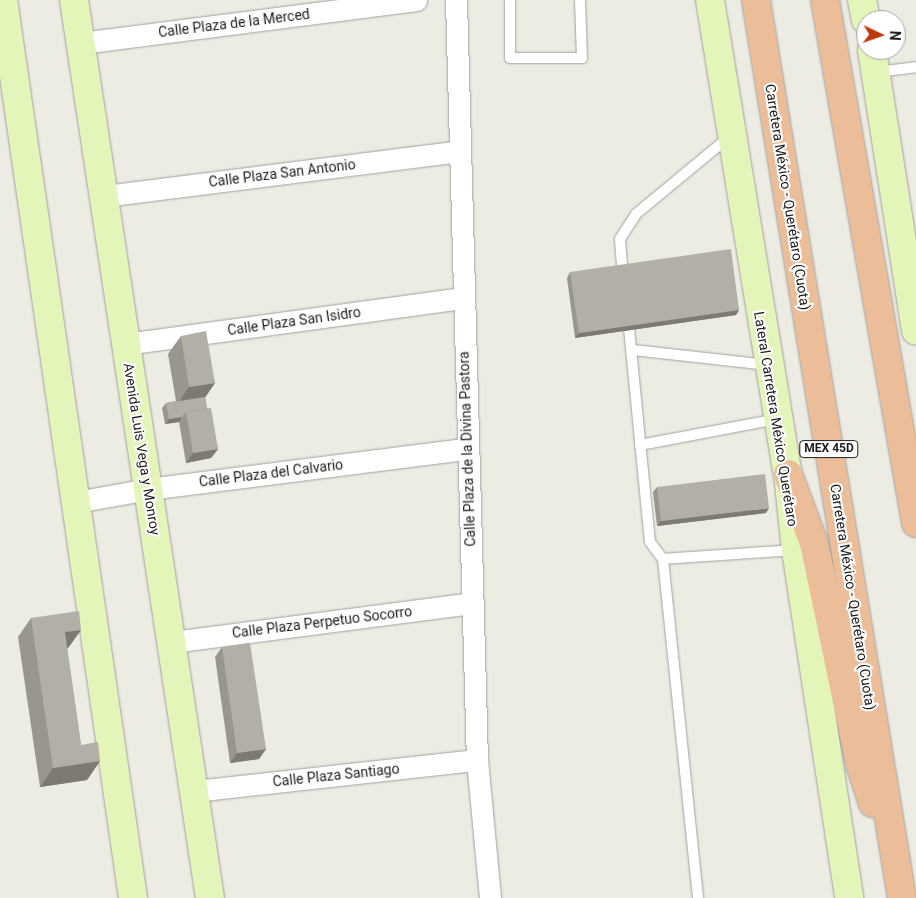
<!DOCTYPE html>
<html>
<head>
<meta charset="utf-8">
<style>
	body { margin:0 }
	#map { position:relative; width:916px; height:898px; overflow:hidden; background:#edece3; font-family:Roboto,sans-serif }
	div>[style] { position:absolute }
	.roads { filter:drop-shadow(0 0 1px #a1a1a1) drop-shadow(0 0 1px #a1a1a1) }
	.service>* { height:10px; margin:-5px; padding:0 5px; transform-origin:5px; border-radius:5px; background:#fff }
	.minor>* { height:21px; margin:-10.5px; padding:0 10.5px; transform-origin:10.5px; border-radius:10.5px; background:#fff }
	.secondary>* { height:28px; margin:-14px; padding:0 14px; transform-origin:14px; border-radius:14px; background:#e3f5b9 }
	.trunk>* { height:28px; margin:-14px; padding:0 14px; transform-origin:14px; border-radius:14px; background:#ebbd98 }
	.wall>* { inset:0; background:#99968f }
	.shaded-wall>* { inset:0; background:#7d7a74 }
	.building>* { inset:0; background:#b2afa6 }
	span { translate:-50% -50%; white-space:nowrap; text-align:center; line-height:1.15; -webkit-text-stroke:4px #fff; paint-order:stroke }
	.shield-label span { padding:1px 4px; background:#fff; border:1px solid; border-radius:4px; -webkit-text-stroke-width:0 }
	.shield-label { font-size:12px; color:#1d1d1d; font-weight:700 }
	.street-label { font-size:14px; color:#1d1d1d }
	.north { position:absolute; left:856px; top:10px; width:50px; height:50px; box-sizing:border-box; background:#fff; border:1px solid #a5a5a5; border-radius:50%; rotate:93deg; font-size:14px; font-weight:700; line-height:20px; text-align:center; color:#1d1d1d }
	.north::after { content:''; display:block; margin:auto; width:18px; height:22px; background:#bd390c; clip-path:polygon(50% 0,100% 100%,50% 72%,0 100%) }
</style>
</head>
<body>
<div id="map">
	<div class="roads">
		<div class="service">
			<i style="left:510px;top:0;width:58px;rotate:90deg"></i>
			<i style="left:510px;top:58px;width:72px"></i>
			<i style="left:582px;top:58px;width:58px;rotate:-92deg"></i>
			<i style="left:877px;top:72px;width:39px;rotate:-7deg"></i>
			<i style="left:623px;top:279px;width:40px;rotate:-94.3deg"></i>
			<i style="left:620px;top:239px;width:30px;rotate:-57deg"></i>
			<i style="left:636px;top:214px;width:121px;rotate:-39.6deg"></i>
			<i style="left:628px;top:318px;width:225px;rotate:84.4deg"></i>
			<i style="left:650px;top:542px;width:21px;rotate:53deg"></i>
			<i style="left:663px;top:559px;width:132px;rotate:-3.9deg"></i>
			<i style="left:633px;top:350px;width:136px;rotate:6.3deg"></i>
			<i style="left:640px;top:445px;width:139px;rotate:-10.7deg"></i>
			<i style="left:663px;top:559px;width:341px;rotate:84.1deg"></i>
		</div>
		<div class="minor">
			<i style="left:456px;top:0;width:760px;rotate:88.42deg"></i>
			<i style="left:477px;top:760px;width:139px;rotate:84.6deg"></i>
			<i style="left:81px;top:43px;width:338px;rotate:-7.3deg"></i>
			<i style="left:104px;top:196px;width:358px;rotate:-7.2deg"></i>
			<i style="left:126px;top:344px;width:339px;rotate:-7.8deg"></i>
			<i style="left:76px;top:502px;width:73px;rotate:-10.2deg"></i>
			<i style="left:148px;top:489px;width:321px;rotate:-7.2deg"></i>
			<i style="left:172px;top:642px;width:303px;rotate:-7.4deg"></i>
			<i style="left:195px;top:791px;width:284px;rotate:-6.3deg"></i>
		</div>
		<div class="secondary">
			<i style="left:3px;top:0;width:907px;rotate:81.76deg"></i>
			<i style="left:74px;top:0;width:908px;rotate:81.39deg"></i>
			<i style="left:710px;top:0;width:480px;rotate:80.7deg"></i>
			<i style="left:788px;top:474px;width:76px;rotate:84deg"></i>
			<i style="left:796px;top:550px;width:352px;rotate:81.3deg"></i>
			<i style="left:862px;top:0;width:20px;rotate:79deg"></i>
			<i style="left:872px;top:50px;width:284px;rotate:81.1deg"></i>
		</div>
		<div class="trunk">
			<i style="left:756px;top:0;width:910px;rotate:80.77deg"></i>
			<i style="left:825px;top:0;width:531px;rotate:80.13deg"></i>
			<i style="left:788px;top:474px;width:74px;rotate:69.4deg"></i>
			<i style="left:814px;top:543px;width:229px;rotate:78.2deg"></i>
			<i style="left:861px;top:767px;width:38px;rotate:72deg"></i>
		</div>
	</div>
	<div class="wall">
		<i style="clip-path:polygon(570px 272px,739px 310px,736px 315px,575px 338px,567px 278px)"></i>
		<i style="clip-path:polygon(181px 336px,215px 383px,205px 397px,207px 408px,218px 449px,211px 458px,186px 463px,179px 422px,165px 424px,162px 408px,166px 403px,176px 401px,168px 354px)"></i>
		<i style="clip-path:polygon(657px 487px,766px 513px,657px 526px,653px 492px)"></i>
		<i style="clip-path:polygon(31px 618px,81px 630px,68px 648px,67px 648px,81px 745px,100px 761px,87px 780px,40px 787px,18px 637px)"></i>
		<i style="clip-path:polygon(222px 647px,266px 749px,259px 759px,230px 763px,215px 657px)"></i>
	</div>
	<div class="shaded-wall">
		<i style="clip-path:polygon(739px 310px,736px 315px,575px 338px,579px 333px)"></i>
		<i style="clip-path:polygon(215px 383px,202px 402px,176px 406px,189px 387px)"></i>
		<i style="clip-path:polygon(182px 417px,179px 422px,165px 424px,169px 419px)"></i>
		<i style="clip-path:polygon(218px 449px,211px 458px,186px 463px,193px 453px)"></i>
		<i style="clip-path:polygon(769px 508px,766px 513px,657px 526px,661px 521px)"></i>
		<i style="clip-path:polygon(81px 630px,68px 648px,52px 650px,65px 632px)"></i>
		<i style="clip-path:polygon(266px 749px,259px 759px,230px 763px,237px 753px)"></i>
		<i style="clip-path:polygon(100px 761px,87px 780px,40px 787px,53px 768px)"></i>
	</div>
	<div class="building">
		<i style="clip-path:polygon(731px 249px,739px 310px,579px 333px,570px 272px)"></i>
		<i style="clip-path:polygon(206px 331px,215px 383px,189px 387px,181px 336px)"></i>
		<i style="clip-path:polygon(205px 397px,207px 408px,186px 412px,182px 417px,169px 419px,166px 403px)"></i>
		<i style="clip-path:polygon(211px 408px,218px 449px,193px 453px,186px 412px)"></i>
		<i style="clip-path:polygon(765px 474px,769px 508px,661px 521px,657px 487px)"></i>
		<i style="clip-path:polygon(79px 611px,81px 630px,65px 632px,81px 745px,98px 742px,100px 761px,53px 768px,31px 618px)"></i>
		<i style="clip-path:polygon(250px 643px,266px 749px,237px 753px,222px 647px)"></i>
	</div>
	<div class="shield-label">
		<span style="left:829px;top:449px">MEX 45D</span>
	</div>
	<div class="street-label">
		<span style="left:234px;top:23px;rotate:-7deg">Calle Plaza de la Merced</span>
		<span style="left:282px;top:173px;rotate:-7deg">Calle Plaza San Antonio</span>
		<span style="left:788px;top:197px;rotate:81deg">Carretera México - Querétaro (Cuota)</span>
		<span style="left:294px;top:321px;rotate:-8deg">Calle Plaza San Isidro</span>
		<span style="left:776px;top:419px;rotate:81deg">Lateral Carretera México Querétaro</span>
		<span style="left:142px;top:449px;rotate:81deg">Avenida Luis Vega y Monroy</span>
		<span style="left:467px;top:449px;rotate:-92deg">Calle Plaza de la Divina Pastora</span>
		<span style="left:271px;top:473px;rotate:-7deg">Calle Plaza del Calvario</span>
		<span style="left:853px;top:597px;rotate:81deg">Carretera México - Querétaro (Cuota)</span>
		<span style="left:322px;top:622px;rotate:-7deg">Calle Plaza Perpetuo Socorro</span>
		<span style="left:336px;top:775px;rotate:-6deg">Calle Plaza Santiago</span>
	</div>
	<div class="north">N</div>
</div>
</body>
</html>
